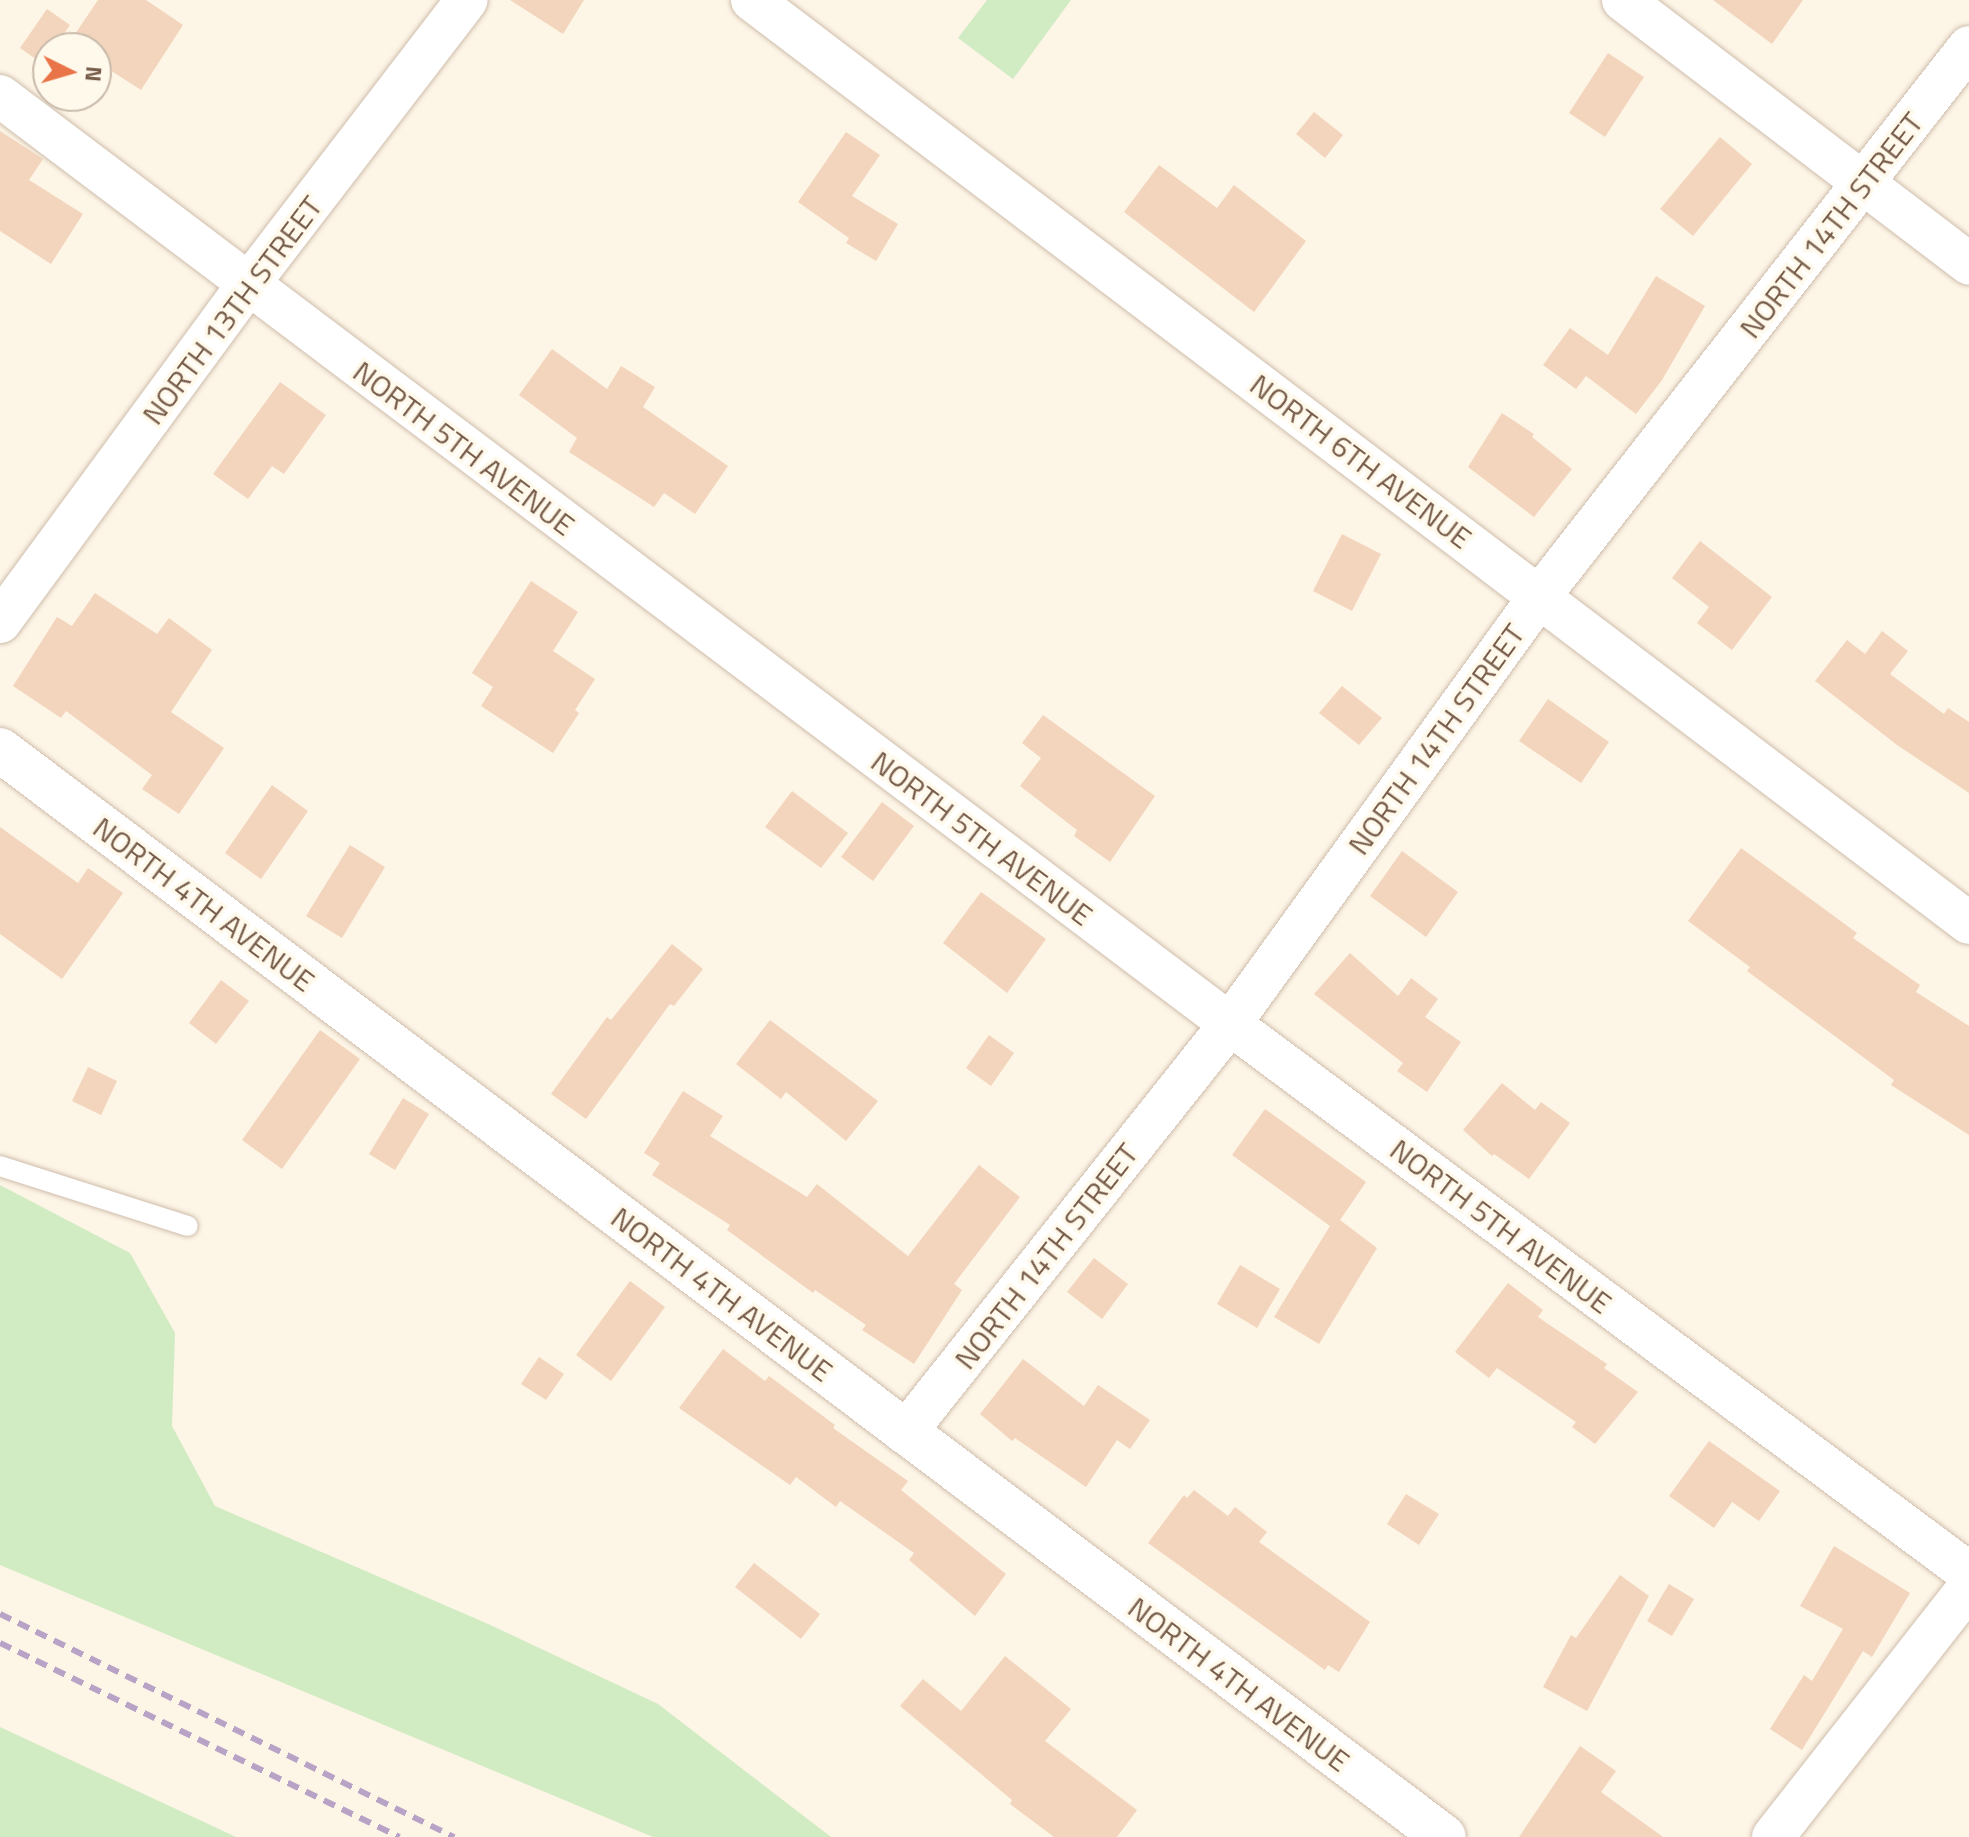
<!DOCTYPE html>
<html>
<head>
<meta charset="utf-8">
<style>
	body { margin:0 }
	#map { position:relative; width:1969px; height:1837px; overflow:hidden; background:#fdf5e6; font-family:"Titillium Web",sans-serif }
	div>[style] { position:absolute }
	.green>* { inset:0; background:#d1ebc3 }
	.building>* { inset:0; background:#f3d5bd }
	.roads { filter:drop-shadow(0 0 2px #cfbdac) drop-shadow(0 0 2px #cfbdac) }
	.lane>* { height:20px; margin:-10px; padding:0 10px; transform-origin:10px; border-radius:10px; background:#fff }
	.street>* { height:42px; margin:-21px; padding:0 21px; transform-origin:21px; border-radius:21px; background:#fff }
	.secondary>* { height:44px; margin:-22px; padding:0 22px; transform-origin:22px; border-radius:22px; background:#fff }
	.rail>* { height:6px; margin-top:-3px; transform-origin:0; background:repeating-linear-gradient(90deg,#b8a3c7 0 12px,transparent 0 20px) }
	span { translate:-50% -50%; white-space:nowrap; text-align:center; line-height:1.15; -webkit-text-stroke:7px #fff9ec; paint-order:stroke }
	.street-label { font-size:30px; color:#775c4a }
	.north { position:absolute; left:32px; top:32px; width:80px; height:80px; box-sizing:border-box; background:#fff9ec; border:2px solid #c9baab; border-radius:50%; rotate:95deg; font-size:22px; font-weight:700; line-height:32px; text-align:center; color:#775c4a }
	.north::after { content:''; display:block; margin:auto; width:28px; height:36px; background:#e97448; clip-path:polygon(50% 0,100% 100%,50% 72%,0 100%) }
</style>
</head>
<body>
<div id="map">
	<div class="green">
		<i style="clip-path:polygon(987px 0,1071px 0,1013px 79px,958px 38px)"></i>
		<i style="clip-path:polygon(0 1185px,130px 1253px,175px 1333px,172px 1426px,215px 1506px,486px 1623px,658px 1704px,831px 1837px,653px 1837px,0 1565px)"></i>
		<i style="clip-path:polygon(0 1727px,236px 1837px,0 1837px)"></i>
	</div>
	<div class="building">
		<i style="clip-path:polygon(98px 0,146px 0,183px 25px,141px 90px,96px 61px,96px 48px,76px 48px,69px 43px)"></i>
		<i style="clip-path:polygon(510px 0,584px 0,563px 34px)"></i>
		<i style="clip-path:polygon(1713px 0,1803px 0,1772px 44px)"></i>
		<i style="clip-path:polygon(47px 9px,70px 25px,54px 48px,48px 48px,43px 64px,20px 48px)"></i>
		<i style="clip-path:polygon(1608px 53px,1644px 77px,1605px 137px,1569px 113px)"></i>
		<i style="clip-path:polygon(1314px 112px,1343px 135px,1325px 158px,1296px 134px)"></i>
		<i style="clip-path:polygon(0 131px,43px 159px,29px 180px,83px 214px,51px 264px,0 231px)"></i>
		<i style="clip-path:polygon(846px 132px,880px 155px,852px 196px,898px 224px,876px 261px,846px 243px,849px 238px,798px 202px)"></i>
		<i style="clip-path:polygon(1720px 137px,1752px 164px,1693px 236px,1660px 209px)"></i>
		<i style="clip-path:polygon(1159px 165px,1217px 208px,1234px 185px,1306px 241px,1254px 312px,1124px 212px)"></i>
		<i style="clip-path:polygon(1656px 276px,1705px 306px,1662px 380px,1636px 414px,1586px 376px,1576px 389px,1543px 365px,1570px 328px,1608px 355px)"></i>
		<i style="clip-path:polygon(552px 349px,607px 389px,621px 366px,655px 387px,643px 407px,728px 466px,695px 514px,664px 493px,654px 507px,569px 452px,577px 438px,519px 395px)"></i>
		<i style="clip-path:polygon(280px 382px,326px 415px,284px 474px,272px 466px,248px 499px,213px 474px)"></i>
		<i style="clip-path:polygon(1502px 413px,1534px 434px,1532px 437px,1572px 469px,1534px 517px,1468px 467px)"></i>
		<i style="clip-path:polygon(1342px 534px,1381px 554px,1352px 611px,1313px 591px)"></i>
		<i style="clip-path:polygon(1700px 541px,1772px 597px,1732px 650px,1697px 623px,1709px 607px,1672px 578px)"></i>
		<i style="clip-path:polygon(531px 581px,578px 612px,553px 651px,595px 679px,575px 710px,579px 713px,553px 753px,481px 706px,493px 687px,472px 673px)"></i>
		<i style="clip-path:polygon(95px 593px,157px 634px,169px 618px,212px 650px,171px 712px,224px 748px,179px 814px,142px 789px,152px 775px,66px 711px,61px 718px,13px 686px,57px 617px,72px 626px)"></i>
		<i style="clip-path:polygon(1882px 631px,1908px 651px,1890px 674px,1944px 714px,1948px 708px,1969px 722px,1969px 793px,1897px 745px,1815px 681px,1847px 640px,1865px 654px)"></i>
		<i style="clip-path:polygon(1342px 686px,1382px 718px,1359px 745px,1319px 713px)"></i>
		<i style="clip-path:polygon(1548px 699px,1609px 742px,1581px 783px,1519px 741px)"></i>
		<i style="clip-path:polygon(1043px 715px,1155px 796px,1110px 862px,1074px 836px,1077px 830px,1020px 786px,1041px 758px,1022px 743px)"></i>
		<i style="clip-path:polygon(272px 785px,308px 811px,261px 879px,225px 853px)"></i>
		<i style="clip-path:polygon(792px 791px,848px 833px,821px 868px,765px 827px)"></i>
		<i style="clip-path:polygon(882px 802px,914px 826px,873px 881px,841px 857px)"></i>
		<i style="clip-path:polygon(0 827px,78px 883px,88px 868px,123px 893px,62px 979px,0 934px)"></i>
		<i style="clip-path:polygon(350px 845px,385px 867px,342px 938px,306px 916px)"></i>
		<i style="clip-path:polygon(1741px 848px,1857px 933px,1853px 938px,1920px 985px,1916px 992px,1969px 1026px,1969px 1135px,1891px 1085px,1894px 1080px,1747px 971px,1750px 967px,1688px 921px)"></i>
		<i style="clip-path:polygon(1402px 851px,1458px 892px,1426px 937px,1370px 896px)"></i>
		<i style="clip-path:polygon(981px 892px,1046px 939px,1007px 993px,943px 943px)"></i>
		<i style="clip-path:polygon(672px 944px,703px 969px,674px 1006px,670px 1004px,586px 1119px,551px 1094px,607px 1017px,611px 1020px)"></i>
		<i style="clip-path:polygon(1350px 953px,1398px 996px,1411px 978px,1438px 999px,1425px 1017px,1461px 1042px,1427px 1092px,1397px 1071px,1403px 1063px,1314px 994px)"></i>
		<i style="clip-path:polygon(221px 980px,249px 1001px,216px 1044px,189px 1023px)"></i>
		<i style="clip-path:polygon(770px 1020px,878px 1101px,846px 1141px,786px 1092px,781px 1099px,736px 1064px)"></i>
		<i style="clip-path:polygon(320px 1030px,360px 1059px,282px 1169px,242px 1140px)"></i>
		<i style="clip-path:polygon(989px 1035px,1014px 1053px,991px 1086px,966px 1068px)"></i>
		<i style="clip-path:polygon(88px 1067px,117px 1081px,101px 1115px,72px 1101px)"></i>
		<i style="clip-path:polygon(1502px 1083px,1535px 1110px,1541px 1102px,1570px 1123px,1529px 1179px,1494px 1154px,1492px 1156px,1463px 1130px)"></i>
		<i style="clip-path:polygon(683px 1091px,723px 1116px,710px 1136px,807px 1197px,817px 1184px,908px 1256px,979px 1165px,1020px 1197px,954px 1284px,962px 1290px,914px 1364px,862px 1330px,866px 1325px,815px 1290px,813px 1293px,727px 1230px,730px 1225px,652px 1175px,660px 1163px,644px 1153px)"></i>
		<i style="clip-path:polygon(403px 1098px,429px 1114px,395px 1170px,369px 1154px)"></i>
		<i style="clip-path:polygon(1265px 1109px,1366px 1182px,1340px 1220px,1377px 1248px,1319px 1344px,1274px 1317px,1330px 1226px,1232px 1155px)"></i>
		<i style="clip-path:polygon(1094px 1258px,1128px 1284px,1102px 1319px,1067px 1292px)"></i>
		<i style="clip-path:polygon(1240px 1265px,1280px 1289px,1257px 1328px,1217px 1304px)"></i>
		<i style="clip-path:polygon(630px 1281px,665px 1307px,611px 1381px,576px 1355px)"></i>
		<i style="clip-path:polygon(1508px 1283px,1543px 1310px,1538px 1317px,1607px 1364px,1604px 1368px,1638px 1392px,1595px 1444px,1572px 1427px,1576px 1422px,1497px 1368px,1489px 1378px,1455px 1352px)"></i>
		<i style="clip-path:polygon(723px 1349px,765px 1381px,769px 1376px,835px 1425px,833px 1428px,908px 1481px,901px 1490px,1006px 1574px,975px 1616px,909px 1560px,914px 1553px,840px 1501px,836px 1507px,796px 1477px,790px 1485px,679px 1408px)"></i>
		<i style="clip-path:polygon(539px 1357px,564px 1374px,546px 1400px,521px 1384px)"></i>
		<i style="clip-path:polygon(1023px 1359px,1084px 1406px,1098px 1385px,1150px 1420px,1130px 1449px,1117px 1440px,1086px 1487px,1015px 1438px,1012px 1441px,980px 1414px)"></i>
		<i style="clip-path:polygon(1709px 1441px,1780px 1491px,1759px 1521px,1732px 1502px,1714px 1528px,1669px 1496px)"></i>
		<i style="clip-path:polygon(1194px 1490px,1228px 1516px,1235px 1507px,1267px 1532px,1259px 1542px,1370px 1622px,1339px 1672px,1328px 1665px,1325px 1670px,1148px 1543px,1184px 1495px,1187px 1498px)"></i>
		<i style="clip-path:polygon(1406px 1494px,1439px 1514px,1419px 1545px,1387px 1524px)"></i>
		<i style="clip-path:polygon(1834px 1546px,1910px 1593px,1872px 1657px,1863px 1651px,1802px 1750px,1770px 1729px,1804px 1675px,1812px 1681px,1843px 1629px,1800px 1606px)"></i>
		<i style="clip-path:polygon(754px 1563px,820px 1614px,801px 1639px,735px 1587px)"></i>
		<i style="clip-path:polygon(1620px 1575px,1649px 1596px,1587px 1711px,1543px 1687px,1571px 1635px,1576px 1638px)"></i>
		<i style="clip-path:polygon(1669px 1584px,1694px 1599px,1672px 1636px,1647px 1621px)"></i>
		<i style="clip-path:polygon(1005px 1656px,1071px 1709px,1045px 1741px,1137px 1810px,1117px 1837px,1054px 1837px,1010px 1804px,1012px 1800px,900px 1706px,923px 1679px,961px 1711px)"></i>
		<i style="clip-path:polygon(1580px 1746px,1616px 1771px,1601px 1792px,1663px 1837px,1519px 1837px)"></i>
	</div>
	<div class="roads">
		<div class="lane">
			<i style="left:0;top:1166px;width:197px;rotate:17.7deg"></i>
		</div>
		<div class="street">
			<i style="left:752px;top:0;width:1527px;rotate:37.18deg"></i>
			<i style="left:1623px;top:0;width:435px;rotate:37.3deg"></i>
			<i style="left:0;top:96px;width:1541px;rotate:37.03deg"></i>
			<i style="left:1230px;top:1024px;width:921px;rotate:36.61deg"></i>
			<i style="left:0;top:622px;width:418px;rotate:-53.7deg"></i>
			<i style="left:248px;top:285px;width:359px;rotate:-52.5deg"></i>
			<i style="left:905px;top:1433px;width:522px;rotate:-51.53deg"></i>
			<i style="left:1230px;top:1024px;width:527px;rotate:-54.11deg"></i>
			<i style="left:1539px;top:597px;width:698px;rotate:-51.98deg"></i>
			<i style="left:1773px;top:1837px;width:318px;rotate:-51.9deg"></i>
		</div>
		<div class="secondary">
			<i style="left:0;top:750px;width:1807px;rotate:36.97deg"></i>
		</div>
	</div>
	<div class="rail">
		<i style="left:0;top:1614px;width:506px;rotate:26.16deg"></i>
		<i style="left:0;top:1643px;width:444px;rotate:25.9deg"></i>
	</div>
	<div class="street-label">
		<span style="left:1831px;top:225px;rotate:-52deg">NORTH 14TH STREET</span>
		<span style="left:232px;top:310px;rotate:-53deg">NORTH 13TH STREET</span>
		<span style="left:464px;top:448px;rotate:37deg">NORTH 5TH AVENUE</span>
		<span style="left:1361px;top:461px;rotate:37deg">NORTH 6TH AVENUE</span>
		<span style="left:1436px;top:739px;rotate:-54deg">NORTH 14TH STREET</span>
		<span style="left:982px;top:838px;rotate:37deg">NORTH 5TH AVENUE</span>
		<span style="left:204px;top:904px;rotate:37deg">NORTH 4TH AVENUE</span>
		<span style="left:1501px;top:1226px;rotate:37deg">NORTH 5TH AVENUE</span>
		<span style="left:1046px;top:1256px;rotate:-52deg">NORTH 14TH STREET</span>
		<span style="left:722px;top:1294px;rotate:37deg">NORTH 4TH AVENUE</span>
		<span style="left:1239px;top:1684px;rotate:37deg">NORTH 4TH AVENUE</span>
	</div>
	<div class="north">N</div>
</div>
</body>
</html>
